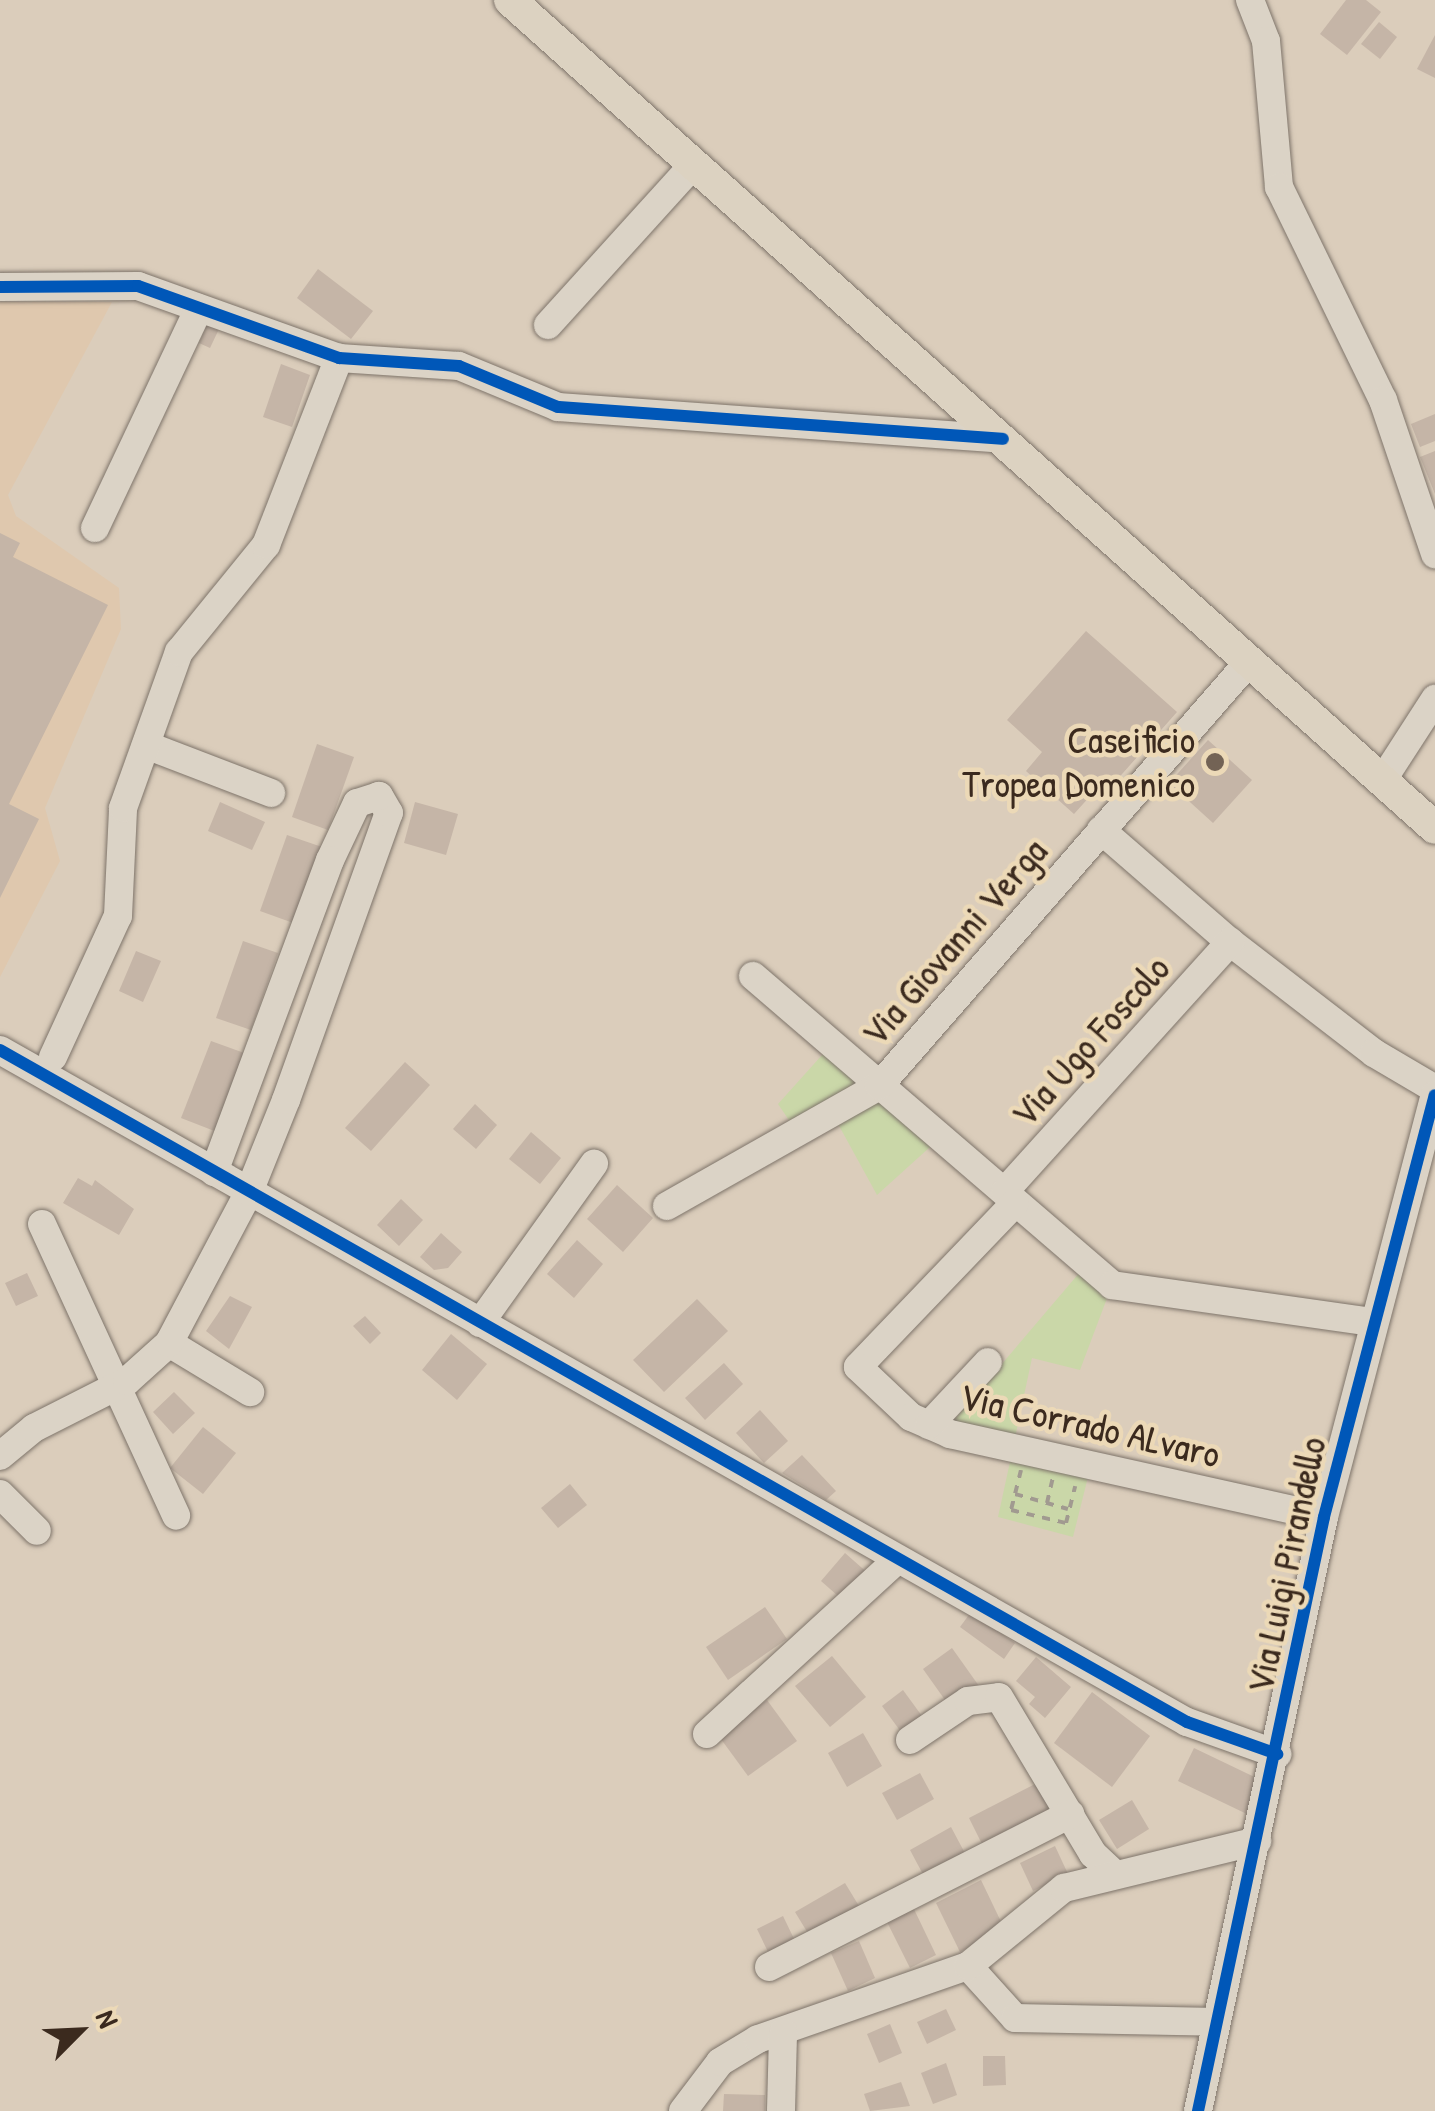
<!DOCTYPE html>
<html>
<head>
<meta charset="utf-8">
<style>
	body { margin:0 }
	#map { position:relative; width:1435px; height:2111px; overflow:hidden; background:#dbcdbb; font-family:"Patrick Hand",sans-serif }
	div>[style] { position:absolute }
	.built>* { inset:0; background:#dfc8ae }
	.green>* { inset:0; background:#cad7a8 }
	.building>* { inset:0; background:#c5b5a7 }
	.path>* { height:4px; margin-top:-2px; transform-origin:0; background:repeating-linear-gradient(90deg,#a19a90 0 8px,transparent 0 16px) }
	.roads { filter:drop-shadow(0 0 2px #7e746a) drop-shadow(0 0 2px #7e746a) }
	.minor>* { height:28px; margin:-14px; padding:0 14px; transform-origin:14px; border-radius:14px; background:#dbd3c6 }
	.major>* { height:32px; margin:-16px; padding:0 16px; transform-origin:16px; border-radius:16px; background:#dcd2c1 }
	.cycleway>* { height:12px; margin:-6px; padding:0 6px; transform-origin:6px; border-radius:6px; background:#0057b8 }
	.dots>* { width:28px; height:28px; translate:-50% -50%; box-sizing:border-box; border:5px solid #ecd9b7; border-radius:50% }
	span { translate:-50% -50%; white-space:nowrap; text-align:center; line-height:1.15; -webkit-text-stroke:9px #ecd9b7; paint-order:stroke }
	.poi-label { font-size:38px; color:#3b2a1e }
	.right { translate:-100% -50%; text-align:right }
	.street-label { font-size:38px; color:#3b2a1e }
	.north { position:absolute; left:30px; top:1981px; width:100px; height:100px; -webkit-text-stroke:8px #ecd9b7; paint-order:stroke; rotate:66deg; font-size:28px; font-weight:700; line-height:40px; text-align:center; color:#3b2a1e }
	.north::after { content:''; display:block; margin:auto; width:35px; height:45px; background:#3b2a1e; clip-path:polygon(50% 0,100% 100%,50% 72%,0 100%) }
</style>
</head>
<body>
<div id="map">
	<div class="built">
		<i style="clip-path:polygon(0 302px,112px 302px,8px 495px,16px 516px,119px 588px,121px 629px,45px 808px,60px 861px,0 977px)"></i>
	</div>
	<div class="green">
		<i style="clip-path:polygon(831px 1045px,940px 1138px,877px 1195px,832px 1113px,797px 1132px,778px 1104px)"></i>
		<i style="clip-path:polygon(1086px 1265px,1112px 1285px,1080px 1370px,1032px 1358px,1013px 1447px,1091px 1465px,1073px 1537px,998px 1517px,1013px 1448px,949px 1426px)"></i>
	</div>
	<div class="building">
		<i style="clip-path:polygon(1346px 0,1366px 0,1381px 12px,1347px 55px,1320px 34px)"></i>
		<i style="clip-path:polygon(1379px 22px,1397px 37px,1380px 59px,1361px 44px)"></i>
		<i style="clip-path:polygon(1435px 35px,1435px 78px,1417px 69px)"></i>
		<i style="clip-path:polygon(318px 269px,373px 311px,351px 339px,297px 298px)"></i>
		<i style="clip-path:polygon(207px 324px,219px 329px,210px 348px,199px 343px)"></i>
		<i style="clip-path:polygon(281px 364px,310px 375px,292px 427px,263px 417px)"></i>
		<i style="clip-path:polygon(1435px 414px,1435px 441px,1420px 447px,1411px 424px)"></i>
		<i style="clip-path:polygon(1435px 451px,1435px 494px,1420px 457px)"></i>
		<i style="clip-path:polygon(0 533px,20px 543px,13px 557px,108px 605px,9px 804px,39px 819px,0 898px)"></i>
		<i style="clip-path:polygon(1086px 631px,1177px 712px,1107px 791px,1101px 784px,1074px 814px,1026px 771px,1042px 752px,1007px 720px)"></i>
		<i style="clip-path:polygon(1208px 740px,1252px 780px,1213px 823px,1169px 783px)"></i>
		<i style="clip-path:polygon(317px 744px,354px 757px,328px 830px,292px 817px)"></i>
		<i style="clip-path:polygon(220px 802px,265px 822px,252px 850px,208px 831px)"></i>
		<i style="clip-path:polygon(415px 802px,458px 814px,446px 855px,404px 843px)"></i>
		<i style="clip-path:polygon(287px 835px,322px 847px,296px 924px,260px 911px)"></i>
		<i style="clip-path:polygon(243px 941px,278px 953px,251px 1030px,216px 1018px)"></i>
		<i style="clip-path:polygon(136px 951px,161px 961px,143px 1002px,119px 991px)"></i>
		<i style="clip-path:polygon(211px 1041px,247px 1054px,217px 1132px,181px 1118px)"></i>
		<i style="clip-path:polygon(405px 1062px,430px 1085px,371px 1151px,345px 1128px)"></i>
		<i style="clip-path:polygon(475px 1104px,497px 1125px,476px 1149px,453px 1129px)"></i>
		<i style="clip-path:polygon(531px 1132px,561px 1158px,540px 1184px,509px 1159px)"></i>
		<i style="clip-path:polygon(78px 1178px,92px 1186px,95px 1180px,134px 1209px,119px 1235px,63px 1203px)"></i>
		<i style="clip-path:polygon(617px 1185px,653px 1218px,623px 1252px,587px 1219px)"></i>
		<i style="clip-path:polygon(401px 1199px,423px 1220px,399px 1246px,377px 1225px)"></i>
		<i style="clip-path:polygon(441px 1233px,462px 1252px,448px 1268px,434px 1270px,420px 1257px)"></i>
		<i style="clip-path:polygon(577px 1240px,603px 1264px,574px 1298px,547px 1274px)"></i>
		<i style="clip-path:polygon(27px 1273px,38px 1296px,16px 1306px,5px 1283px)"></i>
		<i style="clip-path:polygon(230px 1296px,252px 1307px,229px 1349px,206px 1331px)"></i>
		<i style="clip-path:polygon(697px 1299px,728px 1331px,664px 1392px,633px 1360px)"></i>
		<i style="clip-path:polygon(365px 1316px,381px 1333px,370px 1344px,353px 1326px)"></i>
		<i style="clip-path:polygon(451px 1334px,487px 1364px,457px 1400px,422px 1370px)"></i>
		<i style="clip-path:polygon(724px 1363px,743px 1384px,705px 1420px,685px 1398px)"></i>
		<i style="clip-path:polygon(174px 1392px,195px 1413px,173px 1434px,153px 1412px)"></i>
		<i style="clip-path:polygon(760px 1410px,788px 1441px,764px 1463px,736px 1433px)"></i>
		<i style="clip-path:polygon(203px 1427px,236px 1453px,203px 1494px,170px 1468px)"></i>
		<i style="clip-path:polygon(802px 1455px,836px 1491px,826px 1500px,782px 1473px)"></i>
		<i style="clip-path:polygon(570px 1484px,587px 1505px,558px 1528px,541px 1508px)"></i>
		<i style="clip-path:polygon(845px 1553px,870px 1575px,846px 1603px,821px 1581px)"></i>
		<i style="clip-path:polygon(765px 1607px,787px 1639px,728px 1680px,706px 1647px)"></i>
		<i style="clip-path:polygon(971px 1612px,1015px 1643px,1004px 1659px,960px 1627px)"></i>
		<i style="clip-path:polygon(952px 1648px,979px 1686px,950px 1707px,923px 1669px)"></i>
		<i style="clip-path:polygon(832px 1656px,866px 1697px,830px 1727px,795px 1686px)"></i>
		<i style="clip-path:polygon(1036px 1657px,1071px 1687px,1045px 1718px,1029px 1704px,1035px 1697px,1016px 1681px)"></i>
		<i style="clip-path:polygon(903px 1690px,922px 1716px,901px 1732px,882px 1706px)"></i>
		<i style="clip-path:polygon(1092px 1692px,1150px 1736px,1112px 1787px,1054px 1743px)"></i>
		<i style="clip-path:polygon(767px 1700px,797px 1741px,748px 1776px,718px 1735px)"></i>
		<i style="clip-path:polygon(863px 1733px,882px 1766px,847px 1787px,828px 1753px)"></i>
		<i style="clip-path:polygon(1194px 1748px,1267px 1783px,1251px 1816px,1178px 1781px)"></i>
		<i style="clip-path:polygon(920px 1773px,934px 1799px,897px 1820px,882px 1793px)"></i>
		<i style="clip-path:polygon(1039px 1782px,1054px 1813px,984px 1848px,969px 1818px)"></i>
		<i style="clip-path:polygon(1132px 1800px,1149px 1829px,1117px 1849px,1099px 1820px)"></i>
		<i style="clip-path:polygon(951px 1827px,967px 1857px,926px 1880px,910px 1850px)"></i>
		<i style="clip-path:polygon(1055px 1846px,1068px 1874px,1033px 1891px,1020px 1863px)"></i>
		<i style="clip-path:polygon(981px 1880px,1005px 1930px,960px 1952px,936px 1903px)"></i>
		<i style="clip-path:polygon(845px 1883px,859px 1906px,809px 1935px,795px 1912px)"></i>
		<i style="clip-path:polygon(912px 1905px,936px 1955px,910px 1968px,885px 1918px)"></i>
		<i style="clip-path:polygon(783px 1916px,796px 1943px,770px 1956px,757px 1929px)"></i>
		<i style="clip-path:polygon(859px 1941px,875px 1978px,848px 1991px,831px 1953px)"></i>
		<i style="clip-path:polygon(946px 2009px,956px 2030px,927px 2044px,917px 2022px)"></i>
		<i style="clip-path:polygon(890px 2024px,902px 2053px,879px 2063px,867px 2034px)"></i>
		<i style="clip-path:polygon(983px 2056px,1005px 2056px,1006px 2085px,983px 2086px)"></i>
		<i style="clip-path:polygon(946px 2063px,957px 2095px,933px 2104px,921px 2073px)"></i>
		<i style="clip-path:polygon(901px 2082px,910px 2106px,870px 2111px,864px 2094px)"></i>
		<i style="clip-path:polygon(724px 2094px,765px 2095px,765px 2111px,723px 2111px)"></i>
	</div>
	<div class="path">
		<i style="left:1021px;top:1470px;width:41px;rotate:104deg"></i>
		<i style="left:1011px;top:1510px;width:57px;rotate:13.3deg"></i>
		<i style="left:1066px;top:1523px;width:38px;rotate:-76deg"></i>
		<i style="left:1015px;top:1494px;width:55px;rotate:15.8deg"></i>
		<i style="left:1047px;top:1503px;width:26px;rotate:-77deg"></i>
	</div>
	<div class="roads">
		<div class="minor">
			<i style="left:1250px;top:0;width:44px;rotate:68.7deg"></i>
			<i style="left:1266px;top:41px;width:147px;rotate:84.9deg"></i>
			<i style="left:1279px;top:187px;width:237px;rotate:64deg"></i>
			<i style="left:1383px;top:400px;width:163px;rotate:71.3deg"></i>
			<i style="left:0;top:287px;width:138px;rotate:-0.4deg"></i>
			<i style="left:138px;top:286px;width:214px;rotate:19.7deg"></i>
			<i style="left:339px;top:358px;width:120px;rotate:3.8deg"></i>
			<i style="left:459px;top:366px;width:107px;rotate:22.5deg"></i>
			<i style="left:558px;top:407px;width:446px;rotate:4.1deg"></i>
			<i style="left:548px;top:325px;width:217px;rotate:-47.8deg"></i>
			<i style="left:95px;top:528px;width:243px;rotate:-64.7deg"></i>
			<i style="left:146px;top:745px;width:134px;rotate:21deg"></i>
			<i style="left:1382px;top:781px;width:98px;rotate:-57.1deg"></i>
			<i style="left:1101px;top:830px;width:171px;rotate:41deg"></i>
			<i style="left:1230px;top:942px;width:182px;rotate:37.6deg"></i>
			<i style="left:1374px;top:1053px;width:71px;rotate:30.5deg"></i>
			<i style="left:753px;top:976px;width:474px;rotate:40.7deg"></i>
			<i style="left:1112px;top:1285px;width:262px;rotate:8.1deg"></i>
			<i style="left:0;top:1050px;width:1364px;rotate:29.52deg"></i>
			<i style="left:1187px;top:1722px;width:96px;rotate:19.6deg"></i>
			<i style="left:53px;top:1057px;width:155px;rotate:-65.3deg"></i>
			<i style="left:118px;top:916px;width:108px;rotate:-87.3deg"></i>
			<i style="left:123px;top:808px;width:166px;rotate:-70.3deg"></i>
			<i style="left:179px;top:652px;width:138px;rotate:-50.9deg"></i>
			<i style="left:266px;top:545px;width:201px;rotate:-68.7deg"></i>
			<i style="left:1005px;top:1191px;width:336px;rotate:-47.9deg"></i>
			<i style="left:1015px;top:1203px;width:227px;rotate:133.8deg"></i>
			<i style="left:858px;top:1367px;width:73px;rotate:43.3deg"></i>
			<i style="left:911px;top:1417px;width:43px;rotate:23.6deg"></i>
			<i style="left:950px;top:1434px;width:383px;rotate:12.5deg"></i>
			<i style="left:667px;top:1206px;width:244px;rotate:-29.5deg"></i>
			<i style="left:879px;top:1086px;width:560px;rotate:-48.91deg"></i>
			<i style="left:42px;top:1224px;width:321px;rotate:65.3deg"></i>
			<i style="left:480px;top:1323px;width:196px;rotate:-54.4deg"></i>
			<i style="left:169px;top:1343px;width:95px;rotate:31.2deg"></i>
			<i style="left:929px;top:1425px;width:86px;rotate:-46.9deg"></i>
			<i style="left:0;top:1456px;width:44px;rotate:-39.5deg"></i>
			<i style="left:34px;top:1428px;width:104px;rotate:-26.8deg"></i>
			<i style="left:127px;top:1381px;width:57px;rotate:-42.1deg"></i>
			<i style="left:169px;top:1343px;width:171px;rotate:-62.1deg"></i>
			<i style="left:249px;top:1192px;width:99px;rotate:-68.1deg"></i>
			<i style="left:286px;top:1100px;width:305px;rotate:-70.3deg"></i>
			<i style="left:389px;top:813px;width:20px;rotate:-120deg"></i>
			<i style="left:379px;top:796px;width:23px;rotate:162deg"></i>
			<i style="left:357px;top:803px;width:63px;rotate:115.3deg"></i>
			<i style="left:330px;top:860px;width:333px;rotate:110.4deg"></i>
			<i style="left:0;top:1494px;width:52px;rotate:45deg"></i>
			<i style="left:707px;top:1734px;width:258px;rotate:-42.5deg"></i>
			<i style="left:910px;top:1740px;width:70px;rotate:-33.9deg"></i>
			<i style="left:968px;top:1701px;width:31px;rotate:-7deg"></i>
			<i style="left:999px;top:1697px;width:183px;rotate:59.1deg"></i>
			<i style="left:1093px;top:1854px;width:26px;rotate:43deg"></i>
			<i style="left:968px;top:1966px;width:70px;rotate:47.9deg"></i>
			<i style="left:1015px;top:2018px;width:201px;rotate:1.1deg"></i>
			<i style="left:769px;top:1967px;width:338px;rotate:-26.9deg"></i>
			<i style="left:683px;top:2111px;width:61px;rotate:-52.9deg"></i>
			<i style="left:720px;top:2062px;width:44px;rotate:-31.2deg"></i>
			<i style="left:758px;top:2039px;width:222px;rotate:-19.2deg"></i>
			<i style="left:968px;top:1966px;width:124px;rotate:-39.1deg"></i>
			<i style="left:1064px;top:1888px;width:199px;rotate:-13.7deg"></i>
			<i style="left:781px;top:2111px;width:79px;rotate:-88.5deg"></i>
			<i style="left:1198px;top:2111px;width:607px;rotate:-78.02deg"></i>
			<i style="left:1324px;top:1517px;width:436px;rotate:-75.3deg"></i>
		</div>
		<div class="major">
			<i style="left:510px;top:0;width:1241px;rotate:41.83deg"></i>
		</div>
	</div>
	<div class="cycleway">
		<i style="left:0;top:287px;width:138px;rotate:-0.4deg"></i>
		<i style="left:138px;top:286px;width:214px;rotate:19.7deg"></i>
		<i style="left:339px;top:358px;width:120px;rotate:3.8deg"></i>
		<i style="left:459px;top:366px;width:107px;rotate:22.5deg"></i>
		<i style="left:558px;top:407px;width:446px;rotate:4.1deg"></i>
		<i style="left:0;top:1050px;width:1364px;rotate:29.52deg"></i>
		<i style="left:1187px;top:1722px;width:96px;rotate:19.6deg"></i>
		<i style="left:1198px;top:2111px;width:607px;rotate:-78.02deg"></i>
		<i style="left:1324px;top:1517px;width:436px;rotate:-75.3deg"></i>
	</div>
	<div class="dots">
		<i style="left:1215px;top:762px;background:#736355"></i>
	</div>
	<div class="poi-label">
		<span class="right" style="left:1195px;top:762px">Caseificio<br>Tropea Domenico</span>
	</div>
	<div class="street-label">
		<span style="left:954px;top:942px;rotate:-49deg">Via Giovanni Verga</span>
		<span style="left:1090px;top:1041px;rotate:-48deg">Via Ugo Foscolo</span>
		<span style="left:1090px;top:1425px;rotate:13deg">Via Corrado ALvaro</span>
		<span style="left:1286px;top:1565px;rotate:-78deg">Via Luigi Pirandello</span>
	</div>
	<div class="north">N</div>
</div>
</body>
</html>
